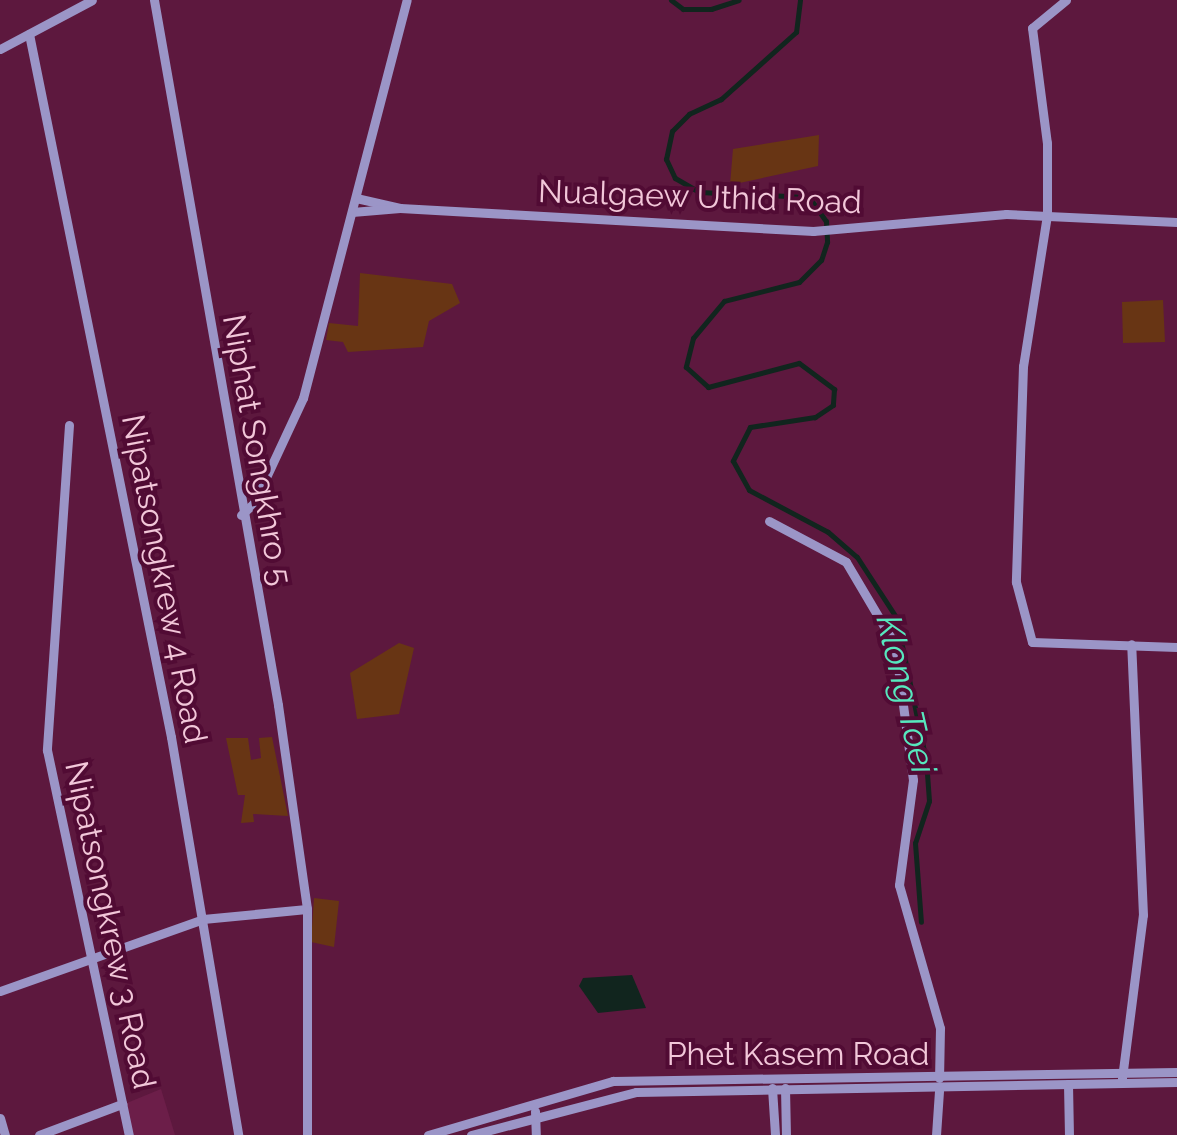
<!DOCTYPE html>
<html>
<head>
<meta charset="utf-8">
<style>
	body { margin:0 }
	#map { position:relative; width:1177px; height:1135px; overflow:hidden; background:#5d183e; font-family:Raleway,sans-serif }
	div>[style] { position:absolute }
	.built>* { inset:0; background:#6c1e49 }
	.green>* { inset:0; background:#683514 }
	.water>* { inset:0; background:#11251e }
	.canal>* { height:5px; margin:-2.5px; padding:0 2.5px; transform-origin:2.5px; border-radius:2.5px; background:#11251e }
	.secondary>* { height:9px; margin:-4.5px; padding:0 4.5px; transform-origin:4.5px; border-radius:4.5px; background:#9b95c7 }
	span { translate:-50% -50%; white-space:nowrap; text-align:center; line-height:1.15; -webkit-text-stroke:8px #510b34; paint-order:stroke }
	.street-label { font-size:32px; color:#f2c7d9 }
	.water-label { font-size:35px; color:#57e8be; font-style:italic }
</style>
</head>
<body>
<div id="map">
	<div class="built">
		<i style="clip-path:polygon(161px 1089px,175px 1135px,129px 1135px,122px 1105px)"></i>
	</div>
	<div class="green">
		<i style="clip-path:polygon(819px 135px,818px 166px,730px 185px,733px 149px)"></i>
		<i style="clip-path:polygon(360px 273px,452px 284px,460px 303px,429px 321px,423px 347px,348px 352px,343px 342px,326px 340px,329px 323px,358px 326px)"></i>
		<i style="clip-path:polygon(1163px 300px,1165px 342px,1123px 343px,1122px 302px)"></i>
		<i style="clip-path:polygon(399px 643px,414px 648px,399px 714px,357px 719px,350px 673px)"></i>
		<i style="clip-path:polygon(272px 737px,288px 816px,253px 814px,254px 822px,241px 823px,245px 795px,238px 795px,226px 738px,248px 738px,251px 760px,261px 758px,259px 738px)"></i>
		<i style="clip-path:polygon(314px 898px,339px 901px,334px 947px,311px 942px)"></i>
	</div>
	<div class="water">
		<i style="clip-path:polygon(632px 975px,646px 1008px,598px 1013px,579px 986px,583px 978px)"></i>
	</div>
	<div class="canal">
		<i style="left:671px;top:0;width:15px;rotate:37deg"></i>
		<i style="left:683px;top:9px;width:28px"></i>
		<i style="left:711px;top:9px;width:29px;rotate:-18deg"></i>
		<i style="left:800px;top:0;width:32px;rotate:97deg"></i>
		<i style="left:796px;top:32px;width:101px;rotate:138.2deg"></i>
		<i style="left:721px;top:99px;width:35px;rotate:155deg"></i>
		<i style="left:689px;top:114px;width:24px;rotate:135deg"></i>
		<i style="left:672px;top:131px;width:29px;rotate:102deg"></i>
		<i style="left:666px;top:159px;width:21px;rotate:65deg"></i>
		<i style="left:675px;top:178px;width:28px;rotate:30deg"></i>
		<i style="left:699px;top:192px;width:110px;rotate:2.6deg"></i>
		<i style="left:809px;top:197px;width:29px;rotate:55deg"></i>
		<i style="left:826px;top:221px;width:21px;rotate:87deg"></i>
		<i style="left:827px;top:242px;width:19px;rotate:108deg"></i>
		<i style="left:821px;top:260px;width:31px;rotate:135deg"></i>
		<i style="left:799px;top:282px;width:77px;rotate:165.8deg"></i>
		<i style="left:724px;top:301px;width:48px;rotate:130deg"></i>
		<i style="left:693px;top:338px;width:30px;rotate:104deg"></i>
		<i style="left:686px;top:367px;width:30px;rotate:42deg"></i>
		<i style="left:708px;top:387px;width:94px;rotate:-14.8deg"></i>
		<i style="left:799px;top:363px;width:44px;rotate:36.6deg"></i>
		<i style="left:834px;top:389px;width:16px;rotate:94deg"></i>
		<i style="left:833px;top:405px;width:22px;rotate:146deg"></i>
		<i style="left:815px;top:417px;width:66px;rotate:171.3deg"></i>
		<i style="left:750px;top:427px;width:38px;rotate:117deg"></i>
		<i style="left:733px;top:461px;width:33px;rotate:61deg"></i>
		<i style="left:749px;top:490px;width:89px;rotate:28deg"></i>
		<i style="left:828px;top:532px;width:38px;rotate:41deg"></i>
		<i style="left:857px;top:557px;width:72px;rotate:57deg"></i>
		<i style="left:896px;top:617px;width:146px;rotate:78.2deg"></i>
		<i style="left:926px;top:760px;width:41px;rotate:85.8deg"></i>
		<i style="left:929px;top:801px;width:44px;rotate:108.4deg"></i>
		<i style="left:915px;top:843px;width:79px;rotate:85.7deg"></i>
	</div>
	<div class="secondary">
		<i style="left:154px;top:0;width:716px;rotate:80.02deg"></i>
		<i style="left:278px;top:705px;width:206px;rotate:81.9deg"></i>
		<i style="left:307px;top:909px;width:226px;rotate:90deg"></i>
		<i style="left:1066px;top:0;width:44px;rotate:140.5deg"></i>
		<i style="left:1032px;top:28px;width:116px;rotate:82.6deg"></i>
		<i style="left:1047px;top:143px;width:72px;rotate:90deg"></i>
		<i style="left:1047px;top:215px;width:153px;rotate:99deg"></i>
		<i style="left:1023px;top:366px;width:216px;rotate:91.9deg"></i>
		<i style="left:1016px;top:582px;width:62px;rotate:75.1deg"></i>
		<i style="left:1032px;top:642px;width:145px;rotate:2deg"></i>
		<i style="left:29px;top:34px;width:717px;rotate:78.58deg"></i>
		<i style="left:171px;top:737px;width:404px;rotate:80.4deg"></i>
		<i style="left:0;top:49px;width:104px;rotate:-28deg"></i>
		<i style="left:356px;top:198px;width:45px;rotate:12.8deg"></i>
		<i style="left:400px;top:208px;width:414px;rotate:3.2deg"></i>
		<i style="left:813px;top:231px;width:194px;rotate:-5deg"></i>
		<i style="left:1006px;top:214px;width:171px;rotate:2.7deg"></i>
		<i style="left:352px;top:212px;width:48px;rotate:-4.8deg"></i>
		<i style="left:69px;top:425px;width:326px;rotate:93.9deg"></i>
		<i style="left:47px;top:750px;width:394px;rotate:78deg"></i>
		<i style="left:241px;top:515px;width:18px;rotate:-43deg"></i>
		<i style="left:254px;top:503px;width:116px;rotate:-65deg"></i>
		<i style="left:303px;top:398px;width:411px;rotate:-75.4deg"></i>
		<i style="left:769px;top:521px;width:87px;rotate:28deg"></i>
		<i style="left:846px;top:562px;width:96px;rotate:59.4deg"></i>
		<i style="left:895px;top:645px;width:136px;rotate:82.4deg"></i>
		<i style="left:913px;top:780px;width:106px;rotate:97.6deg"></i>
		<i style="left:899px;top:885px;width:149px;rotate:74deg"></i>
		<i style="left:940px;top:1028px;width:50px;rotate:91.1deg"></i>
		<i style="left:0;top:991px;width:215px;rotate:-19.5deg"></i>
		<i style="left:203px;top:919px;width:104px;rotate:-5.5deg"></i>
		<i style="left:1122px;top:1078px;width:164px;rotate:-82.7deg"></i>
		<i style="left:1143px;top:915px;width:271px;rotate:-92.5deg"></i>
		<i style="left:1068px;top:1084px;width:51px;rotate:88.9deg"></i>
		<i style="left:772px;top:1088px;width:47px;rotate:86.3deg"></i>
		<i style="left:785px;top:1088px;width:47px;rotate:88.8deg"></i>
		<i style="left:535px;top:1111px;width:24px;rotate:88deg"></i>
		<i style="left:0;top:1118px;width:18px;rotate:74deg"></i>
		<i style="left:39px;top:1135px;width:89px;rotate:-20.5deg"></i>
		<i style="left:428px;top:1135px;width:193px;rotate:-16.3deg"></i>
		<i style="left:613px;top:1081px;width:564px;rotate:-0.91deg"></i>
		<i style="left:471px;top:1135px;width:171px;rotate:-14.6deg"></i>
		<i style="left:636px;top:1092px;width:541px;rotate:-1.06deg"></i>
		<i style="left:936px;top:1135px;width:44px;rotate:-86.1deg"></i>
	</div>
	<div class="street-label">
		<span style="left:700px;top:197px;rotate:2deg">Nualgaew Uthid Road</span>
		<span style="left:257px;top:450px;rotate:80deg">Niphat Songkhro 5</span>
		<span style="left:164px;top:579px;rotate:79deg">Nipatsongkrew 4 Road</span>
		<span style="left:110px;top:925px;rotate:78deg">Nipatsongkrew 3 Road</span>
		<span style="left:798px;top:1054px">Phet Kasem Road</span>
	</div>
	<div class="water-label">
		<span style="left:906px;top:694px;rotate:77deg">Klong Toei</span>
	</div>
</div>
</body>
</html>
